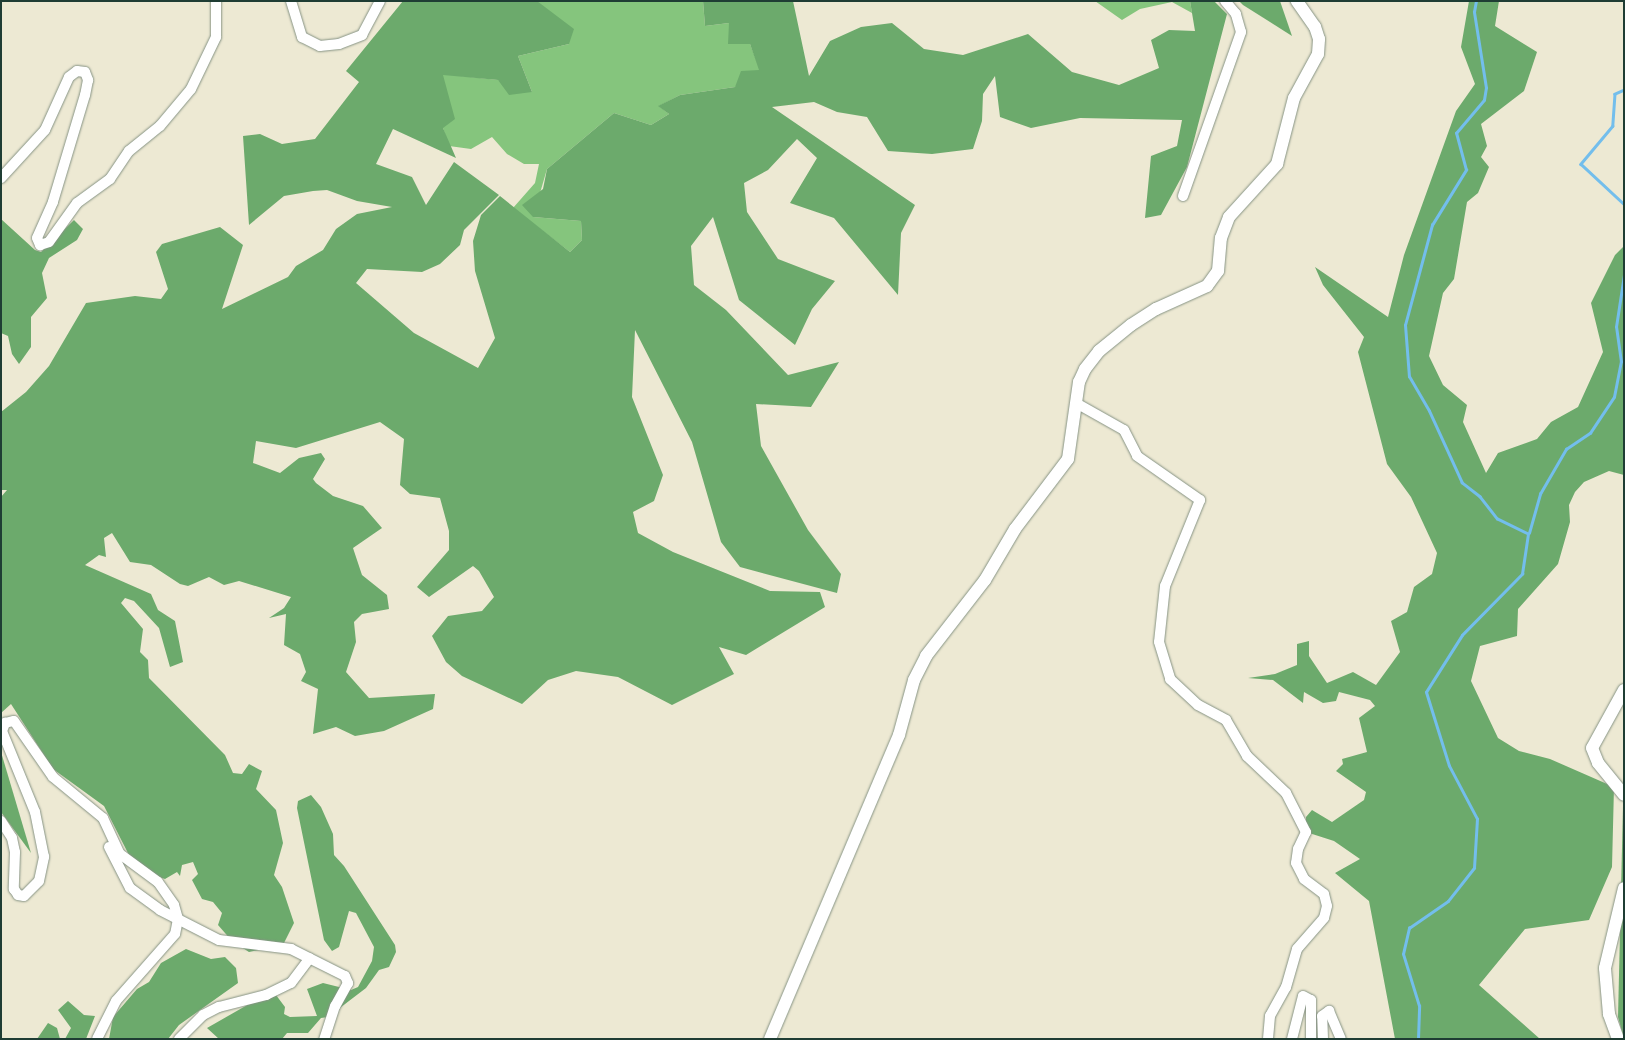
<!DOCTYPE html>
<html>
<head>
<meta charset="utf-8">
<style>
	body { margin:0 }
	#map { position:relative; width:1625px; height:1040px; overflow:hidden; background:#ede9d3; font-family:"Libre Bodoni",serif }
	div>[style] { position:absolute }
	.green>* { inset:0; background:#85c57d }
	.forest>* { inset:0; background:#6caa6c }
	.stream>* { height:2.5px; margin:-1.25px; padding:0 1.25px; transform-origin:1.25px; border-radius:1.25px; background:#73beec }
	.roads { filter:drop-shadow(0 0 1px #869384) drop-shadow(0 0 1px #869384) }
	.minor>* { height:10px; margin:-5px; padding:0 5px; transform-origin:5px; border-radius:5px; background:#fff }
	.major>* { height:12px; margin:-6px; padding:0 6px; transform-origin:6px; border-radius:6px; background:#fff }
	span { translate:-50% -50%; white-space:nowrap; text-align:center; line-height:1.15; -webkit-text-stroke:4.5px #f6f6f2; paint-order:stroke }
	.frame { position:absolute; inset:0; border:2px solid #1f3d34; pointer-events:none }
</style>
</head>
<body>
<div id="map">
	<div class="green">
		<i style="clip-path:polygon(537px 1px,703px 1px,705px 26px,729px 23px,750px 44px,760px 70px,735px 87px,680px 95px,659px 106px,669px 114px,651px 125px,614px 113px,547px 169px,533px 217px,581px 221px,582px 240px,570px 252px,513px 208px,535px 183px,539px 164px,524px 164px,507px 154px,492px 137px,471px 149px,449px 146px,443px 128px,443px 74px,498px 80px,532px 92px,518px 56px,569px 44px)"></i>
		<i style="clip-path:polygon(1095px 1px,1190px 1px,1192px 13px,1172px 2px,1140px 9px,1122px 20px)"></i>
	</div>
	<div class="forest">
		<i style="clip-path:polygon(403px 1px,537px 1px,574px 29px,569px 44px,518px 56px,532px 92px,509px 95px,498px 80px,443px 75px,455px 119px,443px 128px,456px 158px,393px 129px,376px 164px,412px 177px,426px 205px,454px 162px,499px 195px,464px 230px,460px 245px,440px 264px,422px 272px,367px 269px,356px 283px,414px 333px,478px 368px,495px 338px,475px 271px,473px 241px,481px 215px,500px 196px,570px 252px,582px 240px,581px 221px,533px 217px,522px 205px,543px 189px,547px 169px,614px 113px,651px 125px,669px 114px,658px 106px,680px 95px,735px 87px,741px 71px,759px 70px,750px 44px,728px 44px,729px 23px,705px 26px,703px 1px,793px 1px,809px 76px,830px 41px,861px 27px,892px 23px,924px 49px,963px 55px,1028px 34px,1072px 72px,1119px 85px,1159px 68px,1151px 40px,1169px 30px,1195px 31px,1190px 1px,1214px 1px,1227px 14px,1187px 167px,1161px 215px,1145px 218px,1151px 156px,1177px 146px,1182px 120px,1080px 118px,1031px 128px,1000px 117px,995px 76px,983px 94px,982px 121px,973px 149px,932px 154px,888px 151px,867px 117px,837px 112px,814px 102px,772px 107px,915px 205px,901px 233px,898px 295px,834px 218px,790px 203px,817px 158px,797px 139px,768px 170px,744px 183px,747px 212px,778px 259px,835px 281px,812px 309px,795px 345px,739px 300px,713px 217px,691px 246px,694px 285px,726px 310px,788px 375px,839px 362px,811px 407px,756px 404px,761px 446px,808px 530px,841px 574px,837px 593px,740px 567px,721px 542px,692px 442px,635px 330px,632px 397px,663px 475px,654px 501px,633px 512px,638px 533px,673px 552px,770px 591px,820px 592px,825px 607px,746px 655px,719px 647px,734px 674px,672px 705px,618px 677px,576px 671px,548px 680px,522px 704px,462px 676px,446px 662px,432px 636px,448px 616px,482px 611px,494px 597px,479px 571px,473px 566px,429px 597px,417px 587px,449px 550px,449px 531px,440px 498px,410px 494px,400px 485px,404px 439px,380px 422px,296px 448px,256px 441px,253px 463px,280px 473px,299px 458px,321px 453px,325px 459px,313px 479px,316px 483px,333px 496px,363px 506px,382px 528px,353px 548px,362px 575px,387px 595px,389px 609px,362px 614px,354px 622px,356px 642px,346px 672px,369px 698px,435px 694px,433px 709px,384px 731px,355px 736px,336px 727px,313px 734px,318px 689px,301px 681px,306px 672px,300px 654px,284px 645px,286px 614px,269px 618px,284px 608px,291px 597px,239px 581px,224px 585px,209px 577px,188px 586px,180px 584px,151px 565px,130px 562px,112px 533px,104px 538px,106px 557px,99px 555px,85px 565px,151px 594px,158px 610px,175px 621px,183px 662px,170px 667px,159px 628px,134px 601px,125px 598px,121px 603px,143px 629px,140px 652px,148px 660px,149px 678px,225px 755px,233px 773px,242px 774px,249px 764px,262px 771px,256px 789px,276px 810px,283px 843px,274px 875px,282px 887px,294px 923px,283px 945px,249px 952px,232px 941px,218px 925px,222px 913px,213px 902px,202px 899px,192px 880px,198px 874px,193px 862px,182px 865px,180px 876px,177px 872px,165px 879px,144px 872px,131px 859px,104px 806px,53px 769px,11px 704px,1px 713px,1px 497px,7px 490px,1px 490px,1px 412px,26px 392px,49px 366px,86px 303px,135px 296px,161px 299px,168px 289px,156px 252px,162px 244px,220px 227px,243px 245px,222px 309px,288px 277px,296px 266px,323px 250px,336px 229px,357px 214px,392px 207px,357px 201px,327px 190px,313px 191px,284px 196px,249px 225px,243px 136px,260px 134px,282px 144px,315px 139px,359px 82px,346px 71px)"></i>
		<i style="clip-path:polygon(1239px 1px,1280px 1px,1292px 36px,1243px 5px)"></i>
		<i style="clip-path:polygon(1469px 1px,1499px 1px,1495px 26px,1537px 52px,1524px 91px,1481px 124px,1487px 146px,1481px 157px,1489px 167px,1478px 193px,1467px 202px,1454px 279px,1443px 293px,1429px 356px,1443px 385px,1467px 405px,1463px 422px,1486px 473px,1498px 453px,1537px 439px,1551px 422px,1578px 407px,1603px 352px,1591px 303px,1615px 255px,1624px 246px,1624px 475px,1609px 471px,1584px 482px,1575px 492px,1569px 505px,1570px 522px,1558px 564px,1518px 609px,1517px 636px,1480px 646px,1471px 681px,1498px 738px,1519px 751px,1550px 759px,1614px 787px,1612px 867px,1589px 920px,1525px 929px,1479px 985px,1540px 1039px,1395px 1039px,1369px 901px,1335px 873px,1360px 859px,1334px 841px,1306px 832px,1306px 817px,1312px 810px,1332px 822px,1364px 800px,1366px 792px,1336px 771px,1343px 764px,1342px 759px,1367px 752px,1359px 718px,1375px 706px,1370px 700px,1339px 692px,1336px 701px,1323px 703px,1304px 692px,1303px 703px,1273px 680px,1248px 678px,1275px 674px,1297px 665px,1297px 644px,1309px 641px,1309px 656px,1327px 683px,1353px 672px,1376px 685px,1400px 652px,1391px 621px,1407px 612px,1414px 587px,1432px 574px,1437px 553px,1411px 497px,1387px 464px,1358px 352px,1364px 337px,1323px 285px,1315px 267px,1388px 317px,1404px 255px,1456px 111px,1475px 84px,1461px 47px)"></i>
		<i style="clip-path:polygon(1px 219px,35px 250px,41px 252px,74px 220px,83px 229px,77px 240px,49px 258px,42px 273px,47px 298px,31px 317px,31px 347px,19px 364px,12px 354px,8px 336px,1px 333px)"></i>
		<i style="clip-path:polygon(1px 752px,31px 853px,1px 812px)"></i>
		<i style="clip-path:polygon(1624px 764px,1624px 1039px,1618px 1017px)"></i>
		<i style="clip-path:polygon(311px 795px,321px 807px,333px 834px,334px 855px,344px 866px,395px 945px,396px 952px,389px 967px,379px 970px,366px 988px,328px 1017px,321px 1018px,308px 1033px,287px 1033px,282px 1039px,219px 1039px,207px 1028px,256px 1000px,276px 995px,285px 1007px,284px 1014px,290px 1017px,317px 1016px,307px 989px,323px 983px,351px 990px,358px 987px,372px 961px,374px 947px,356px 913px,349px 911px,339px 947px,332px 951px,324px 940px,297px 808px,298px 801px)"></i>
		<i style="clip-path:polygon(186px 949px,211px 959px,225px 957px,236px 968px,238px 983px,179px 1025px,168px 1039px,109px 1039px,113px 1017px,137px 989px,149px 982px,161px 963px)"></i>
		<i style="clip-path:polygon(68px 1001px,84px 1015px,95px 1016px,86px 1039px,65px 1039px,71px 1028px,58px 1010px)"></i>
		<i style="clip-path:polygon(48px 1023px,57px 1028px,60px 1039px,37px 1039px)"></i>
	</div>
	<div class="stream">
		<i style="left:1624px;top:90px;width:10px;rotate:156deg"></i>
		<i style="left:1615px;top:94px;width:32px;rotate:94deg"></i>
		<i style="left:1613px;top:126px;width:50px;rotate:130.1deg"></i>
		<i style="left:1581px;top:164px;width:59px;rotate:42.9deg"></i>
		<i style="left:1529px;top:533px;width:41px;rotate:-74.2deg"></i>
		<i style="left:1540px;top:494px;width:52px;rotate:-60deg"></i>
		<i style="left:1566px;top:449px;width:29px;rotate:-34deg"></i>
		<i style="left:1590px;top:433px;width:43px;rotate:-56.3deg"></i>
		<i style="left:1614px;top:397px;width:36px;rotate:-79deg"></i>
		<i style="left:1621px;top:362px;width:35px;rotate:-98deg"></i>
		<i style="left:1616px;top:327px;width:53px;rotate:-81.3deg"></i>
		<i style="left:1418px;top:1039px;width:33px;rotate:-88deg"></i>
		<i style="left:1419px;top:1006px;width:54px;rotate:-107.1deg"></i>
		<i style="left:1403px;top:954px;width:27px;rotate:-77deg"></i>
		<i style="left:1409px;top:928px;width:47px;rotate:-34.7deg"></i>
		<i style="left:1448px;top:901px;width:42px;rotate:-51.8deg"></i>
		<i style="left:1474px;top:868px;width:49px;rotate:-86.5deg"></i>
		<i style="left:1477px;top:819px;width:60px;rotate:-117.8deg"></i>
		<i style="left:1449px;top:766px;width:77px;rotate:-107.3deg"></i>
		<i style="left:1426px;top:692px;width:67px;rotate:-57.7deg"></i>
		<i style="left:1462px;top:635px;width:86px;rotate:-45.5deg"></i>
		<i style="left:1522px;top:574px;width:40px;rotate:-81.5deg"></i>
		<i style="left:1528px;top:534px;width:34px;rotate:-154deg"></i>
		<i style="left:1497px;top:519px;width:28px;rotate:-128deg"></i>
		<i style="left:1480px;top:497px;width:23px;rotate:-142deg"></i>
		<i style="left:1462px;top:483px;width:79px;rotate:-114.6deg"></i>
		<i style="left:1429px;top:411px;width:39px;rotate:-120deg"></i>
		<i style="left:1409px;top:377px;width:52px;rotate:-94.4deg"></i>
		<i style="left:1405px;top:325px;width:104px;rotate:-74.9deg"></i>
		<i style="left:1432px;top:225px;width:65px;rotate:-58.3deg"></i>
		<i style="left:1466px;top:170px;width:38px;rotate:-105deg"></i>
		<i style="left:1456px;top:133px;width:43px;rotate:-49.7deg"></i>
		<i style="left:1484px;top:100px;width:12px;rotate:-81deg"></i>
		<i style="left:1486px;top:88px;width:77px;rotate:-99deg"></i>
		<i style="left:1474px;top:12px;width:11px;rotate:-80deg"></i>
	</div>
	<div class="roads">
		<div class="minor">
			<i style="left:291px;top:1px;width:38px;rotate:73deg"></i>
			<i style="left:302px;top:37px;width:20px;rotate:27deg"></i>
			<i style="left:320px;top:46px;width:19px;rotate:-6deg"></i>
			<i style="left:339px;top:44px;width:25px;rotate:-21deg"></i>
			<i style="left:362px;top:35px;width:38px;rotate:-62deg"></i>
			<i style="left:1px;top:178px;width:65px;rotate:-47.5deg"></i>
			<i style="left:45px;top:130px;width:58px;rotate:-65.6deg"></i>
			<i style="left:69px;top:77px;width:10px;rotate:-37deg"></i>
			<i style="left:77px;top:71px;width:8px;rotate:7deg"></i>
			<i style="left:85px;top:72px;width:9px;rotate:69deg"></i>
			<i style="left:88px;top:80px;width:15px;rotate:101deg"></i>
			<i style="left:85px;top:95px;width:112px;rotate:106.7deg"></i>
			<i style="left:53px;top:202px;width:39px;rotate:114deg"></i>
			<i style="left:37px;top:238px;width:8px;rotate:67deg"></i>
			<i style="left:40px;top:245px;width:9px;rotate:-18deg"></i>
			<i style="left:49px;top:242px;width:48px;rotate:-54.3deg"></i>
			<i style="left:77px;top:203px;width:41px;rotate:-36deg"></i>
			<i style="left:110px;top:179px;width:34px;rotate:-56deg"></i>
			<i style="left:129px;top:151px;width:40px;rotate:-39deg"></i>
			<i style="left:160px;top:126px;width:48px;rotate:-50deg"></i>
			<i style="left:191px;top:89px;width:58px;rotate:-64.3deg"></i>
			<i style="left:216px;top:37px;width:36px;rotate:-90deg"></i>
			<i style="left:1183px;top:196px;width:174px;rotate:-70.5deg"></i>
			<i style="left:1241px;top:32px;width:19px;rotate:-106deg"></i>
			<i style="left:1236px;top:14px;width:17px;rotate:-130deg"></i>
			<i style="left:1076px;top:403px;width:55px;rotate:29.4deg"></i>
			<i style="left:1124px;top:430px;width:29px;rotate:63deg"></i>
			<i style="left:1137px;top:456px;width:77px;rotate:34.9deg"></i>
			<i style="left:1200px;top:500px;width:93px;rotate:112.1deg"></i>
			<i style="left:1165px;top:586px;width:56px;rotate:96.1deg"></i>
			<i style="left:1159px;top:642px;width:39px;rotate:73deg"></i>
			<i style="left:1170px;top:679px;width:38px;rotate:43deg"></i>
			<i style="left:1198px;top:705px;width:32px;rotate:28deg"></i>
			<i style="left:1226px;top:720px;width:42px;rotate:59.7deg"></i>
			<i style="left:1247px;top:756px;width:54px;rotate:43.5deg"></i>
			<i style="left:1286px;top:793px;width:44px;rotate:62.9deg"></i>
			<i style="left:1306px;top:832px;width:19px;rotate:115deg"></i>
			<i style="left:1298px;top:849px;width:14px;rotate:98deg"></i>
			<i style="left:1296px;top:863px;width:18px;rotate:63deg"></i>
			<i style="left:1304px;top:879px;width:25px;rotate:37deg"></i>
			<i style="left:1324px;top:894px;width:12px;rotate:76deg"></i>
			<i style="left:1327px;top:906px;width:12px;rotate:104deg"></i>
			<i style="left:1324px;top:918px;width:41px;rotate:131.1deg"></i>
			<i style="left:1297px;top:949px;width:40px;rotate:106deg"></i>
			<i style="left:1286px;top:987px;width:33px;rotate:119deg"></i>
			<i style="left:1270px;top:1016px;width:23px;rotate:95deg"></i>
			<i style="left:1px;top:821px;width:20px;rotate:57deg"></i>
			<i style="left:12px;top:838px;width:14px;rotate:78deg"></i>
			<i style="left:15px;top:852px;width:37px;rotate:92deg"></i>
			<i style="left:14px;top:889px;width:7px;rotate:56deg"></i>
			<i style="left:18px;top:895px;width:6px;rotate:9deg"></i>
			<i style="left:24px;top:896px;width:21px;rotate:-45deg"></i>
			<i style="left:39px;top:881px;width:25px;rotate:-78deg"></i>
			<i style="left:44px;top:857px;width:46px;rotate:-101.3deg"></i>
			<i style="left:35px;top:812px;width:87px;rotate:-112.2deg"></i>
			<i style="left:2px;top:731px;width:9px;rotate:-69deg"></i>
			<i style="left:5px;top:723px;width:9px;rotate:-13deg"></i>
			<i style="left:14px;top:721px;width:68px;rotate:55.1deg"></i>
			<i style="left:53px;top:777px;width:65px;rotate:39.4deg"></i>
			<i style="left:103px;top:818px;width:40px;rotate:65deg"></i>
			<i style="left:120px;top:854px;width:47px;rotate:36.4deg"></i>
			<i style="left:158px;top:882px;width:28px;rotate:55deg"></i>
			<i style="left:174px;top:905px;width:15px;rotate:74deg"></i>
			<i style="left:178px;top:919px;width:15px;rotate:101deg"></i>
			<i style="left:175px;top:934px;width:89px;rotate:131.4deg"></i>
			<i style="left:116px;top:1001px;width:42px;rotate:116.6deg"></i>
			<i style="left:109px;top:847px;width:46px;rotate:62.9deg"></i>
			<i style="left:130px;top:888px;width:37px;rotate:36deg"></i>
			<i style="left:160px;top:910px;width:66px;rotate:27deg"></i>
			<i style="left:219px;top:940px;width:73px;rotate:7.1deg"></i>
			<i style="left:291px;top:949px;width:60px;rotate:26.6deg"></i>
			<i style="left:345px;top:976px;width:8px;rotate:67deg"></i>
			<i style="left:348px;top:983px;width:26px;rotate:119deg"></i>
			<i style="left:335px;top:1006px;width:35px;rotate:108deg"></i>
			<i style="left:179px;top:1039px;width:34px;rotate:-45deg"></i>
			<i style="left:203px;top:1015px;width:18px;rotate:-27deg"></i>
			<i style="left:219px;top:1007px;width:49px;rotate:-14.3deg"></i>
			<i style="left:266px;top:995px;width:28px;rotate:-26deg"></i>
			<i style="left:291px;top:983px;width:31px;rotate:-53deg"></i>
			<i style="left:1292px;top:1039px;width:44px;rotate:-75.7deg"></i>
			<i style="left:1303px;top:996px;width:9px;rotate:27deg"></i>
			<i style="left:1311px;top:1000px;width:39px;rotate:90deg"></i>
			<i style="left:1323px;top:1039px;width:23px;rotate:-92deg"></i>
			<i style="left:1322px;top:1016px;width:9px;rotate:-36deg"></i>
			<i style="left:1329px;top:1011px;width:30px;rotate:67deg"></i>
		</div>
		<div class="major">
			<i style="left:1624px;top:690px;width:66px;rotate:118.9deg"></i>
			<i style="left:1592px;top:748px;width:16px;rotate:68deg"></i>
			<i style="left:1598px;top:763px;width:41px;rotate:50.9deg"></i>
			<i style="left:770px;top:1039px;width:330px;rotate:-67deg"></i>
			<i style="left:899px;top:735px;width:57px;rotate:-74.7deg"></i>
			<i style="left:914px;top:680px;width:27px;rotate:-63deg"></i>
			<i style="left:926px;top:656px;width:96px;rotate:-52.2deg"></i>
			<i style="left:985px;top:580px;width:59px;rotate:-59.5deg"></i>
			<i style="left:1015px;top:529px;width:88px;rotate:-52.9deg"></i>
			<i style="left:1068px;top:459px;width:78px;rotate:-81.9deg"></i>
			<i style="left:1079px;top:382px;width:14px;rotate:-65deg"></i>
			<i style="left:1085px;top:369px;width:23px;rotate:-52deg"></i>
			<i style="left:1099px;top:351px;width:41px;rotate:-39.1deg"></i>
			<i style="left:1131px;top:325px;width:30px;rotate:-33deg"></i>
			<i style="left:1156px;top:309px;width:56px;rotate:-24.3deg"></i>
			<i style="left:1207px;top:286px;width:19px;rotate:-54deg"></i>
			<i style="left:1218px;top:271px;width:33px;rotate:-85deg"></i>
			<i style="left:1221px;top:238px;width:22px;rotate:-69deg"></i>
			<i style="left:1229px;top:217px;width:72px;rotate:-47.8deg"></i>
			<i style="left:1277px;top:164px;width:68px;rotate:-75.6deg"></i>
			<i style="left:1294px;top:98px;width:50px;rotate:-61.4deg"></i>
			<i style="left:1318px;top:54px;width:15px;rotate:-86deg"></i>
			<i style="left:1319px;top:39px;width:13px;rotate:-108deg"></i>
			<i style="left:1315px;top:27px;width:32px;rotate:-125deg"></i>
			<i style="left:1618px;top:1039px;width:27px;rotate:-110deg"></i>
			<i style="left:1609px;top:1014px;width:46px;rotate:-95deg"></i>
			<i style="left:1605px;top:968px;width:82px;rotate:-76.6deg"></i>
		</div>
	</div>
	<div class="frame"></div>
</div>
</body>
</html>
